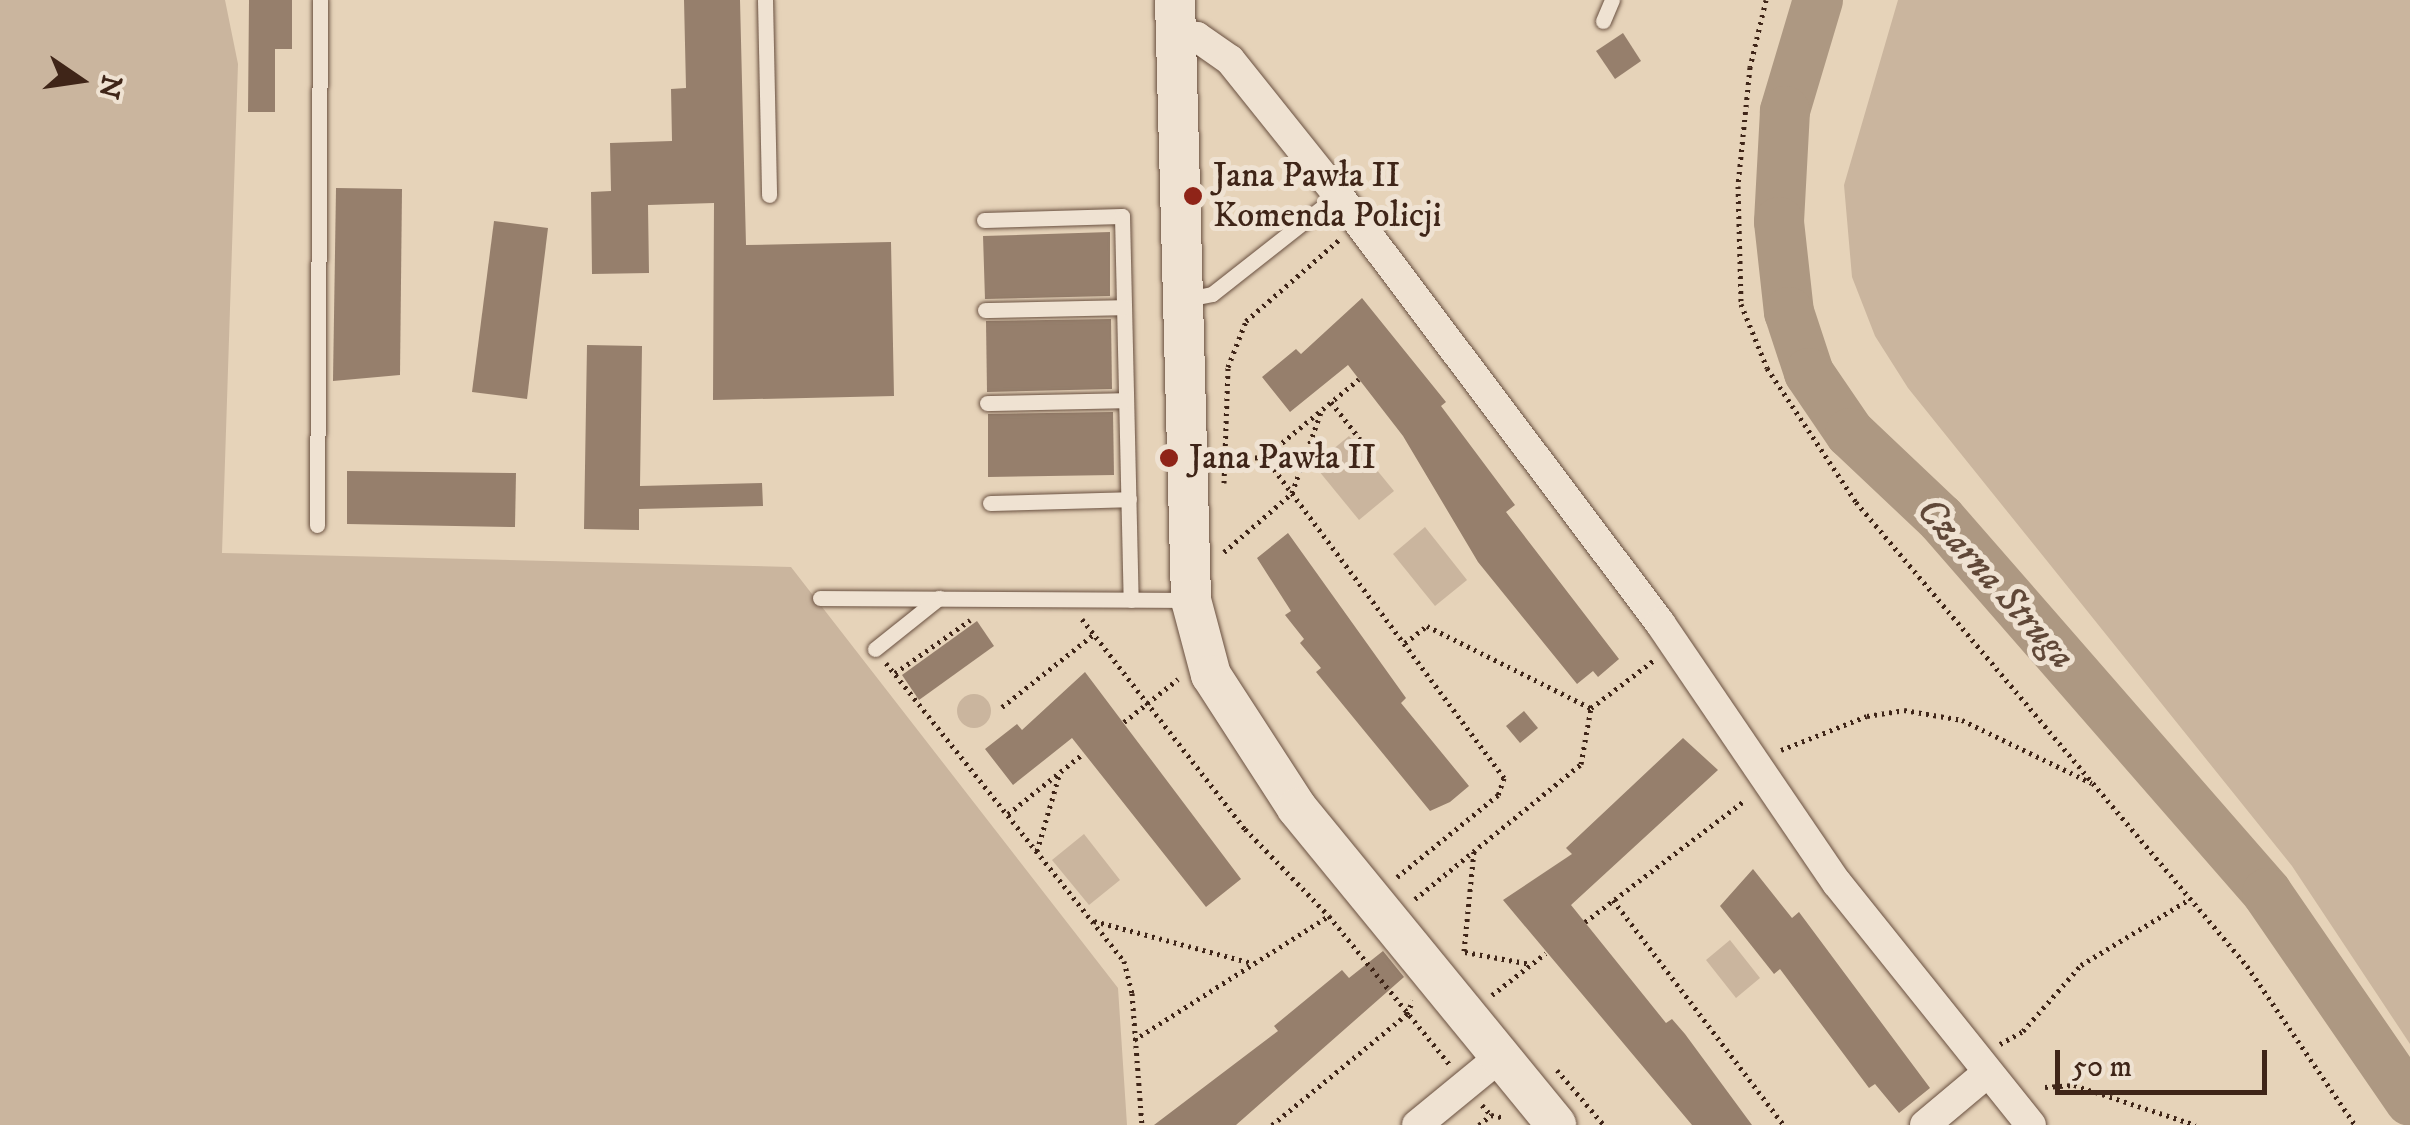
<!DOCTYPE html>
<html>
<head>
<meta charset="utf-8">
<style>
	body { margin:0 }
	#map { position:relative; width:2410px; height:1125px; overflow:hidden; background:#e6d3b9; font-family:"IM FELL DW Pica",serif }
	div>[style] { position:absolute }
	.green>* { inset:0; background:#cab59e }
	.round { border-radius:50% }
	.river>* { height:50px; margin:-25px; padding:0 25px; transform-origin:25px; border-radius:25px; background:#ad9882 }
	.building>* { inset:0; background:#967f6c }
	.path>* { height:5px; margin-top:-2.5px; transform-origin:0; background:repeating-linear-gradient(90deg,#3f2518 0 2.5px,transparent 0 7.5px) }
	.roads { filter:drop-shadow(0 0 2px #695040) drop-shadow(0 0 2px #695040) }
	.service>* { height:15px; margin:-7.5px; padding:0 7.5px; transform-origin:7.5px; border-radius:7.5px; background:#efe2d2 }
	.minor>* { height:30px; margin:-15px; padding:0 15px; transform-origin:15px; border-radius:15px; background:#efe2d2 }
	.tertiary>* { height:40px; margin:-20px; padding:0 20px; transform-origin:20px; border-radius:20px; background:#efe2d2 }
	.dots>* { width:28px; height:28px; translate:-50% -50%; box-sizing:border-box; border:5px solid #efe2d2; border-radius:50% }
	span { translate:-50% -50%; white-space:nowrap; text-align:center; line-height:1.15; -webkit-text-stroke:10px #efe2d2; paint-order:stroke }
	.poi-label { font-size:35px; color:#3f2518 }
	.left { translate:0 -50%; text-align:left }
	.water-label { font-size:38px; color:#604838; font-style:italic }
	.north { position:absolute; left:30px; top:30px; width:100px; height:100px; -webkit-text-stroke:8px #efe2d2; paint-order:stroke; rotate:103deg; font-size:28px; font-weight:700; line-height:40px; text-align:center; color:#3f2518 }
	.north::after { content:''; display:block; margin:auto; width:35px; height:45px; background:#3f2518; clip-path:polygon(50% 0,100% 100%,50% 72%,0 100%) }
	.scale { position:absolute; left:2055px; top:1050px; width:212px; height:45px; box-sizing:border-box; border:5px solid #3f2518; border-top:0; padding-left:12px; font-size:30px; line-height:35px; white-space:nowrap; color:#3f2518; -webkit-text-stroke:8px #efe2d2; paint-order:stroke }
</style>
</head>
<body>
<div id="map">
	<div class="green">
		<i style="clip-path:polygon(0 0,225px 0,238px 64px,222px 553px,791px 567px,1118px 988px,1127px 1125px,0 1125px)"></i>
		<i style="clip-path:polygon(1898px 0,2410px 0,2410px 1044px,2292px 866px,1908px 388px,1875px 336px,1852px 277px,1844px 185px)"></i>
		<i style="clip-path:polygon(1349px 436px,1394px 491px,1359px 520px,1314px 465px)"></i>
		<i style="clip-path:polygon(1425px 527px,1467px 580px,1435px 606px,1393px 554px)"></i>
		<i class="round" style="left:957px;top:694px;width:34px;height:34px"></i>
		<i style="clip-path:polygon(1084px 834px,1120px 880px,1089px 905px,1052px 860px)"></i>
		<i style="clip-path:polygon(1730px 940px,1760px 978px,1736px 998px,1706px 960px)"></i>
	</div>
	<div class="river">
		<i style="left:1818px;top:0;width:116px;rotate:106.6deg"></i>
		<i style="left:1785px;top:111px;width:111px;rotate:93.1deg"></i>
		<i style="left:1779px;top:222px;width:91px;rotate:83.7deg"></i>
		<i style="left:1789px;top:312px;width:64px;rotate:71.8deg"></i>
		<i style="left:1809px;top:373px;width:73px;rotate:55.7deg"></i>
		<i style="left:1850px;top:433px;width:125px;rotate:43.4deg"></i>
		<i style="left:1941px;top:519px;width:496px;rotate:48.9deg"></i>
		<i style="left:2267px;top:893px;width:252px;rotate:55.5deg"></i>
	</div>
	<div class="building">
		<i style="clip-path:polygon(249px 0,292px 0,292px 49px,275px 49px,275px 112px,248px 112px)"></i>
		<i style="clip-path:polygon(684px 0,740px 0,746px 245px,891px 242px,894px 396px,713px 400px,714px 203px,648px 205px,649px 273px,592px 274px,591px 192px,611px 191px,610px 143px,672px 141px,671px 89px,686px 88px)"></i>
		<i style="clip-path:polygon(1623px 33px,1641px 61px,1615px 79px,1596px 51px)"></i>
		<i style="clip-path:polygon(336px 188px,402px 189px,400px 375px,333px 381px)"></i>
		<i style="clip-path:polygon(494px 221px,548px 228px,527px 399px,472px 392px)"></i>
		<i style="clip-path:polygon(1110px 232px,1110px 296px,985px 299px,983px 236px)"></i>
		<i style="clip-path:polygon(1362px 298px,1446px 402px,1441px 406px,1515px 505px,1506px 512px,1619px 659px,1598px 677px,1593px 671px,1577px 684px,1478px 562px,1403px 436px,1348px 365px,1290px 412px,1262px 377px,1296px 349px,1301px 354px)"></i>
		<i style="clip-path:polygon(1111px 319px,1112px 389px,987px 392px,986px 321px)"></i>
		<i style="clip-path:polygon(587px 345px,642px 346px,640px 486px,762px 483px,763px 506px,639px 509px,639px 530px,584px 529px)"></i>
		<i style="clip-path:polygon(1113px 412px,1114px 475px,988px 477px,988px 414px)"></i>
		<i style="clip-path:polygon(347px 471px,516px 473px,515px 527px,347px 524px)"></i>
		<i style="clip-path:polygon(1288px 533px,1406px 698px,1401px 703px,1469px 786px,1450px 802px,1430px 811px,1316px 672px,1321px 668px,1300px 643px,1304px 639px,1285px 615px,1291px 611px,1257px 558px)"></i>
		<i style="clip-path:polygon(977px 621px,994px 646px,919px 700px,902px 675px)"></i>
		<i style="clip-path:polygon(1085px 672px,1241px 879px,1206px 907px,1072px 738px,1013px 785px,985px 749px,1017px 724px,1022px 730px)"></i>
		<i style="clip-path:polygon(1524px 711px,1538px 728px,1520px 743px,1506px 726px)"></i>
		<i style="clip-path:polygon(1683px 738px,1718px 770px,1571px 905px,1666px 1023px,1672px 1019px,1685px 1034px,1752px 1125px,1692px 1125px,1503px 900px,1572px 854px,1566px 848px)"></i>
		<i style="clip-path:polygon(1753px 869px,1792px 918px,1799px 912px,1930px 1088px,1899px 1113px,1875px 1084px,1869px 1088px,1780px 969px,1774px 974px,1720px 906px)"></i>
		<i style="clip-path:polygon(1383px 951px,1404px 977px,1236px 1125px,1154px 1125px,1278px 1031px,1274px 1026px,1342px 970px,1349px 978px)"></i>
	</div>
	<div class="path">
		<i style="left:1766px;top:0;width:69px;rotate:103.4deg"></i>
		<i style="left:1750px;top:67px;width:120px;rotate:95.8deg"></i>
		<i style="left:1738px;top:186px;width:118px;rotate:88.5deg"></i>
		<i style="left:1741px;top:304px;width:69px;rotate:67.9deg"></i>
		<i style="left:1767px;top:368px;width:161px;rotate:56.4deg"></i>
		<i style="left:1856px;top:502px;width:607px;rotate:49.88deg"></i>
		<i style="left:2247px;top:966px;width:192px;rotate:55.8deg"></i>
		<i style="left:1331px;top:402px;width:47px;rotate:51.9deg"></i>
		<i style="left:1265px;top:457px;width:400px;rotate:53.3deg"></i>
		<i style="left:1504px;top:778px;width:18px;rotate:109deg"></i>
		<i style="left:1498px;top:795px;width:130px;rotate:140.9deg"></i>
		<i style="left:1225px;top:459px;width:40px;rotate:-2.9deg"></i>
		<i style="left:1265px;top:457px;width:122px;rotate:-39.7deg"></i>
		<i style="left:1224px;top:483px;width:116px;rotate:-88deg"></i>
		<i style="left:1228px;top:367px;width:49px;rotate:-68.6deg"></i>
		<i style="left:1246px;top:321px;width:123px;rotate:-41.1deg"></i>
		<i style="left:1224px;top:552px;width:90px;rotate:-40.9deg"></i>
		<i style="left:1292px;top:493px;width:89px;rotate:-70.3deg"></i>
		<i style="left:1082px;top:619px;width:266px;rotate:52.2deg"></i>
		<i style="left:1245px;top:829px;width:121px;rotate:46deg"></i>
		<i style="left:1329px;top:916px;width:192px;rotate:50.9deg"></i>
		<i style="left:1405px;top:643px;width:28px;rotate:-38deg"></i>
		<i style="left:1427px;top:626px;width:183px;rotate:26.6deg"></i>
		<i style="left:886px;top:663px;width:381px;rotate:51.4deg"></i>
		<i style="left:1124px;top:961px;width:33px;rotate:76deg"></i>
		<i style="left:1132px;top:993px;width:132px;rotate:85.7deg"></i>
		<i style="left:895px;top:673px;width:92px;rotate:-35.2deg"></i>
		<i style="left:1002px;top:707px;width:116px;rotate:-38.4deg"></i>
		<i style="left:1124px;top:722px;width:69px;rotate:-38.5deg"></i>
		<i style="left:1781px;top:750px;width:92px;rotate:-21.6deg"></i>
		<i style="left:1867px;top:716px;width:37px;rotate:-9deg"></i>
		<i style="left:1904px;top:710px;width:59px;rotate:9.8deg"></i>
		<i style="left:1962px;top:720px;width:144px;rotate:25.9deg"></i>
		<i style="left:1008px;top:814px;width:97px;rotate:-38.8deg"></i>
		<i style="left:1037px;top:851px;width:78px;rotate:-73.7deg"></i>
		<i style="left:1415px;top:899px;width:214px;rotate:-39.1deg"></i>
		<i style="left:1581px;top:764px;width:57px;rotate:-79.9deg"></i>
		<i style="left:1591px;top:708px;width:78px;rotate:-37.2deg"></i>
		<i style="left:1613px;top:900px;width:283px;rotate:52.8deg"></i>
		<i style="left:1094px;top:921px;width:163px;rotate:14.9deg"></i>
		<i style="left:1585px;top:922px;width:201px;rotate:-37.3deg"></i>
		<i style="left:1464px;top:951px;width:100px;rotate:-84.3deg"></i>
		<i style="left:1465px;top:952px;width:67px;rotate:10.3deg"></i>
		<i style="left:1492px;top:995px;width:68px;rotate:-37.9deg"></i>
		<i style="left:1134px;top:1040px;width:231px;rotate:-32.5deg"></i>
		<i style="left:2000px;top:1044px;width:26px;rotate:-29deg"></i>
		<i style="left:2023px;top:1031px;width:88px;rotate:-48.7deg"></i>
		<i style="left:2081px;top:965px;width:127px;rotate:-31.2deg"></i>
		<i style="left:1557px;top:1070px;width:72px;rotate:49.5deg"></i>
		<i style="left:2045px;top:1087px;width:29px;rotate:-4deg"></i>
		<i style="left:2074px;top:1085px;width:128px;rotate:18.2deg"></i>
		<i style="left:1482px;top:1105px;width:13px;rotate:48deg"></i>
		<i style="left:1272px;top:1125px;width:175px;rotate:-39.4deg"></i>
		<i style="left:1407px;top:1014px;width:15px;rotate:-67deg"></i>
		<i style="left:1479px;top:1125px;width:16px;rotate:-40deg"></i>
		<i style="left:1491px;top:1115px;width:14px;rotate:12deg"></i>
	</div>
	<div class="roads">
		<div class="service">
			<i style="left:765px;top:0;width:195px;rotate:88.8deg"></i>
			<i style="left:1603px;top:21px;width:23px;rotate:-67deg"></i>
			<i style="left:984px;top:220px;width:138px;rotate:-1.7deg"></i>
			<i style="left:1122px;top:216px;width:384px;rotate:88.7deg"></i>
			<i style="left:1187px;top:299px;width:25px;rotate:-11deg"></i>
			<i style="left:1212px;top:294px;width:160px;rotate:-38.2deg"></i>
			<i style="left:985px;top:310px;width:139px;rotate:-1.2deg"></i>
			<i style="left:987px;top:403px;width:139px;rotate:-1.2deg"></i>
			<i style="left:990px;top:503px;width:139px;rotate:-1.6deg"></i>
			<i style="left:317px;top:525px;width:525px;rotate:-89.67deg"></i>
			<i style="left:820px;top:598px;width:367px;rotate:0.3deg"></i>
			<i style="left:875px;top:649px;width:82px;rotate:-38.6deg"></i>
		</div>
		<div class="minor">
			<i style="left:1176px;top:35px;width:21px;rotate:5deg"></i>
			<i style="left:1197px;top:37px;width:40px;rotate:34.9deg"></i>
			<i style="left:1230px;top:60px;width:173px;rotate:51.3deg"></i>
			<i style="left:1338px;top:195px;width:536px;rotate:53.04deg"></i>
			<i style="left:1660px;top:623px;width:315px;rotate:55.8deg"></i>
			<i style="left:1837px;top:883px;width:310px;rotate:51.3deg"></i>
			<i style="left:1417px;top:1125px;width:107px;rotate:-39.3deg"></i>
			<i style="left:1925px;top:1125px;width:81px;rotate:-40deg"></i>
		</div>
		<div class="tertiary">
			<i style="left:1175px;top:0;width:600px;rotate:88.47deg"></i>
			<i style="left:1191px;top:600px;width:78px;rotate:75.1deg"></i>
			<i style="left:1211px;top:675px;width:158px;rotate:57.1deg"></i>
			<i style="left:1297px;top:808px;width:409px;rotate:50.7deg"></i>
		</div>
	</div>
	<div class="dots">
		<i style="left:1193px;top:196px;background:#8f2418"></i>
		<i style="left:1169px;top:458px;background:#8f2418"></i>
	</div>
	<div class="poi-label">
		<span class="left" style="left:1213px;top:196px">Jana Pawła II<br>Komenda Policji</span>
		<span class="left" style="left:1189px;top:458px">Jana Pawła II</span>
	</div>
	<div class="water-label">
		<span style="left:1995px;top:584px;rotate:48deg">Czarna Struga</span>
	</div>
	<div class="north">N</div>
	<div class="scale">50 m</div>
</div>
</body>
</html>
